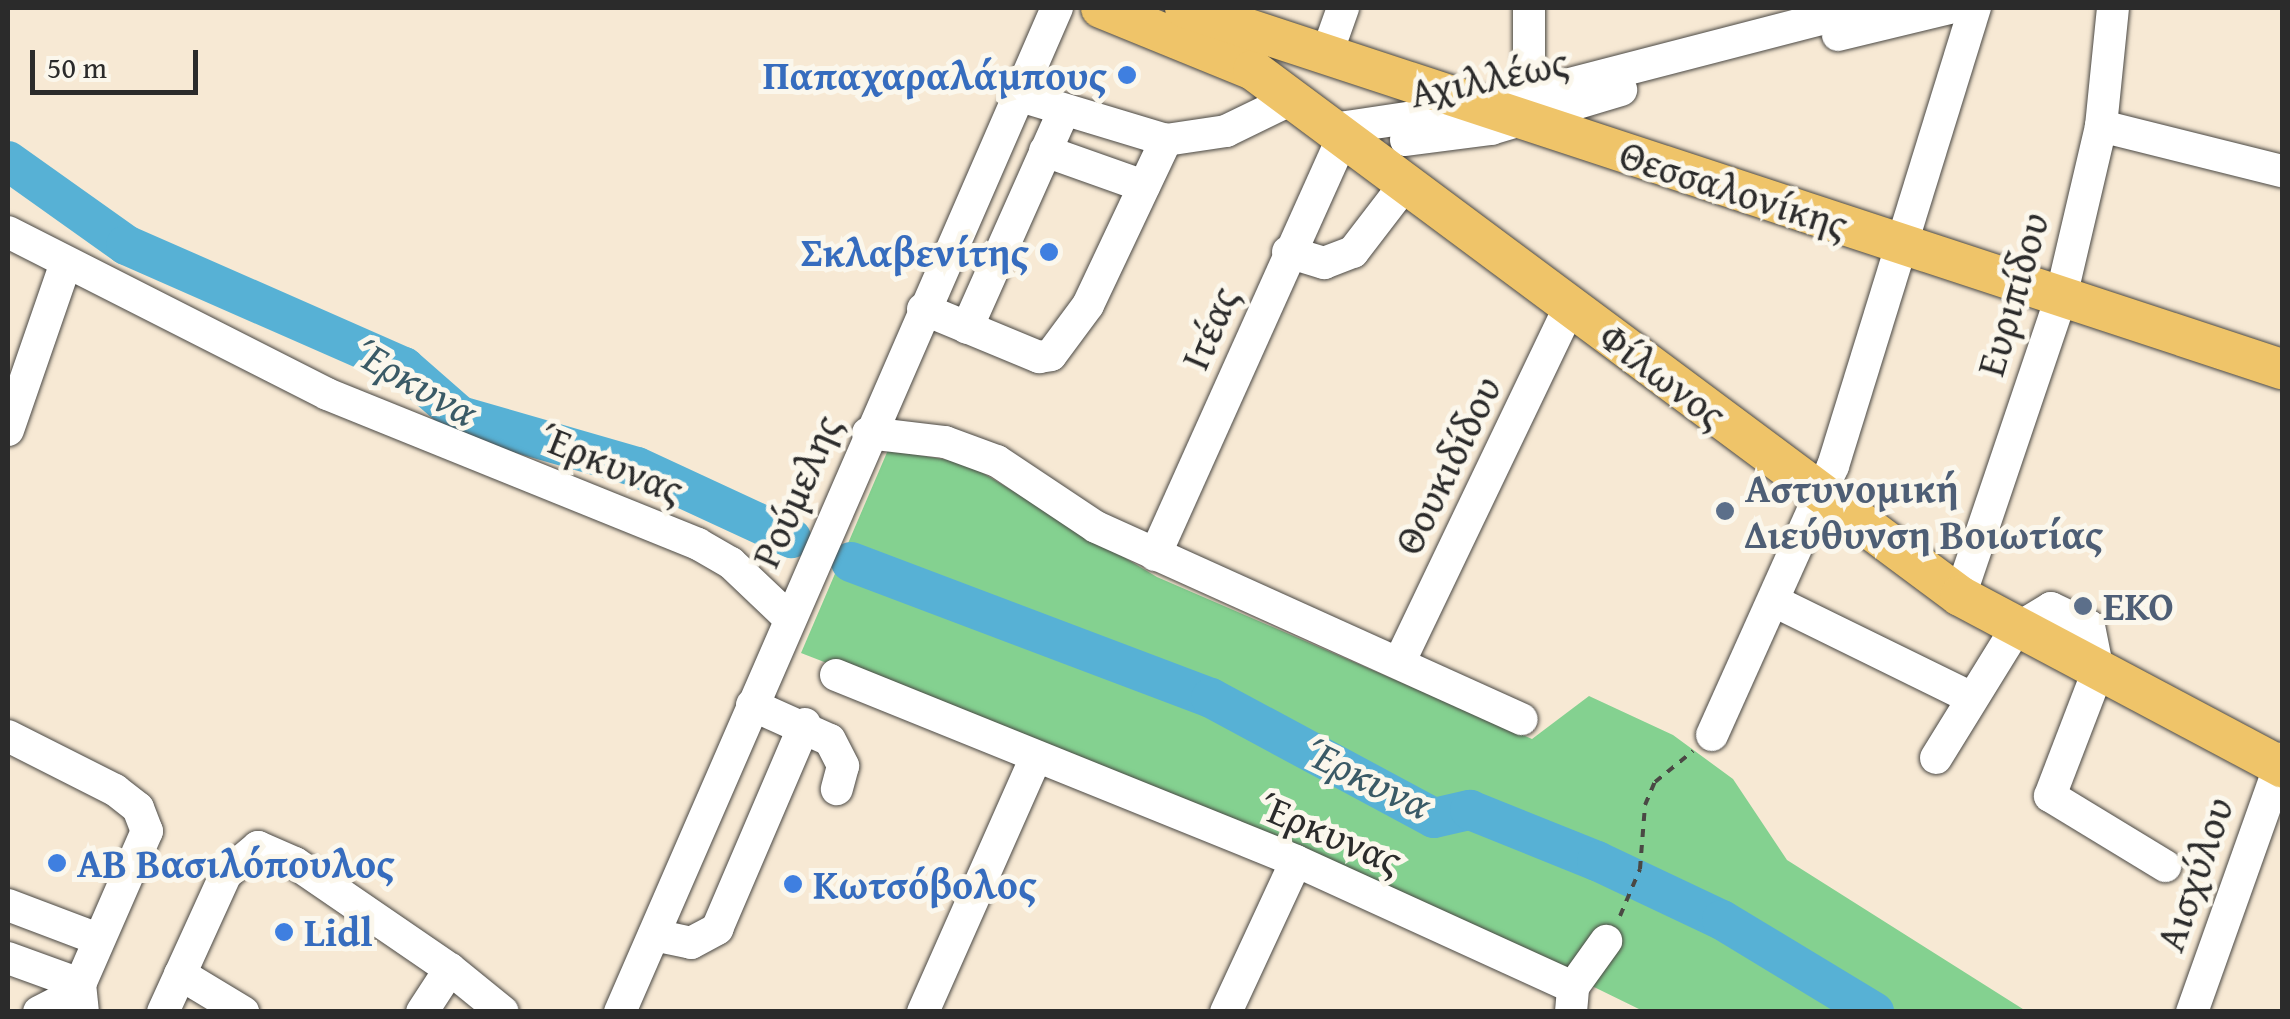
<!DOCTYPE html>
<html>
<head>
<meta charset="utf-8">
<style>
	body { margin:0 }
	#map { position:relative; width:2290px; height:1019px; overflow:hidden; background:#f7e9d4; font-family:"Gentium Book Plus",serif }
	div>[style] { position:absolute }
	.green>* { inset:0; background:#84d190 }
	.river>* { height:40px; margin:-20px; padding:0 20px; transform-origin:20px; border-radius:20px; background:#57b1d5 }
	.path>* { height:4px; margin-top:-2px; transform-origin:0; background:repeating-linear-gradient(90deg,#4a4844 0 8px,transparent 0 16px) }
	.roads { filter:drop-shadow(0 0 2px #4a4844) drop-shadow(0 0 2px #4a4844) }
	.minor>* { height:32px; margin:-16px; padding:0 16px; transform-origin:16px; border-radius:16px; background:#fff }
	.major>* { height:40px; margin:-20px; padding:0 20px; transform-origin:20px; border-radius:20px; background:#efc469 }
	.dots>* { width:28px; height:28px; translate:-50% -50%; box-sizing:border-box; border:5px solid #fbf7ec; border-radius:50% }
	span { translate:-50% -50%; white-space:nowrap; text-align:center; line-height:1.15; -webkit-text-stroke:10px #fbf7ec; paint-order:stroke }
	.shop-label { font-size:40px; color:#366cbe; font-weight:700 }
	.right { translate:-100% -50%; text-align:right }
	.left { translate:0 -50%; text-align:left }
	.street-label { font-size:40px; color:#2b2b2b }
	.service-label { font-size:40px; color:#4e5e75; font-weight:700 }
	.water-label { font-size:42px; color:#3a5a66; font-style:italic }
	.frame { position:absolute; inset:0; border:10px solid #2b2b2b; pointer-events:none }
	.scale { position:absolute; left:30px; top:50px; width:168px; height:45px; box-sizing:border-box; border:5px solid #2b2b2b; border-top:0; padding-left:12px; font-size:30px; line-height:35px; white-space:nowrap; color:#2b2b2b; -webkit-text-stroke:8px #fbf7ec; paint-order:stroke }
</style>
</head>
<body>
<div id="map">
	<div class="green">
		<i style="clip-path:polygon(888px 450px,966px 463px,1157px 577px,1532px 739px,1589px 696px,1673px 735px,1733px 779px,1787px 860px,2026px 1011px,1643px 1011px,1504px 943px,1057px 752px,801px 653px)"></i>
	</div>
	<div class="river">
		<i style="left:8px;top:161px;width:145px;rotate:35.4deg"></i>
		<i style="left:126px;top:245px;width:304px;rotate:23.7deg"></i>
		<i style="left:404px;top:367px;width:74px;rotate:41.2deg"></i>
		<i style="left:460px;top:416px;width:184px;rotate:16.1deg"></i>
		<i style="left:637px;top:467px;width:170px;rotate:24.8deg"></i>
		<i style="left:851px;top:562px;width:385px;rotate:20.7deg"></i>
		<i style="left:1211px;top:698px;width:253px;rotate:28.3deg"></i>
		<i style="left:1434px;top:818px;width:37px;rotate:-13deg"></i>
		<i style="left:1470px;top:810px;width:137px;rotate:21.9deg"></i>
		<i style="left:1597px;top:861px;width:138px;rotate:25.3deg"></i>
		<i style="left:1722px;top:920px;width:178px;rotate:31.2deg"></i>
	</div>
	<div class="path">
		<i style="left:1620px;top:916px;width:51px;rotate:-66.9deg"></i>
		<i style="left:1640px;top:869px;width:64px;rotate:-85.5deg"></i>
		<i style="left:1645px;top:805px;width:25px;rotate:-67deg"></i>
		<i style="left:1655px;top:782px;width:49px;rotate:-39.2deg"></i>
	</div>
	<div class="roads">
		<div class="minor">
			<i style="left:1529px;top:8px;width:85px;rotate:90deg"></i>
			<i style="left:1838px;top:35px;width:115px;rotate:-13.6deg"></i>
			<i style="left:1326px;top:56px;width:51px;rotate:-70.5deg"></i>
			<i style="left:1017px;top:95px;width:156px;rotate:16.8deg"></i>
			<i style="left:1166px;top:140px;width:61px;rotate:-8.5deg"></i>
			<i style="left:1226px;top:131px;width:73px;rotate:-25.9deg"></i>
			<i style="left:2101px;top:126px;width:187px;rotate:14deg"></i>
			<i style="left:1406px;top:140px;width:86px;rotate:-7.4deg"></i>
			<i style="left:1491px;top:129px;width:136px;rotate:-16.7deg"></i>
			<i style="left:1045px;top:151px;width:105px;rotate:19.5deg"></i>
			<i style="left:8px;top:232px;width:358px;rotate:26.9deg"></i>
			<i style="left:327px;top:394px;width:400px;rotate:22deg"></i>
			<i style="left:698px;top:544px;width:38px;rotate:30deg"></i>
			<i style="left:731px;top:563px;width:79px;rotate:43.5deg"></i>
			<i style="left:1288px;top:252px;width:38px;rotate:17deg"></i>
			<i style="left:1324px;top:263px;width:31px;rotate:-21deg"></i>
			<i style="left:1353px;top:252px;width:87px;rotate:-52.5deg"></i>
			<i style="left:923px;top:309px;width:126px;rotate:22.5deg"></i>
			<i style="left:1039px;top:357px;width:12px;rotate:-9deg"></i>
			<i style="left:1051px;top:355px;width:62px;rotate:-53.5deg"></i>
			<i style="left:1088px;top:305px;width:183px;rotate:-64.7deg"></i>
			<i style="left:967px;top:328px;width:236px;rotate:-66deg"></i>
			<i style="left:8px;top:430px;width:175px;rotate:-70.9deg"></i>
			<i style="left:868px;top:433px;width:78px;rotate:6.7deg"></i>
			<i style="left:945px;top:442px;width:55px;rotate:20.1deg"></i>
			<i style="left:997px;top:461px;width:119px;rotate:33.7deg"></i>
			<i style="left:1096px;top:527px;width:467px;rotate:24.3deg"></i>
			<i style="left:1155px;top:555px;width:469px;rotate:-65.8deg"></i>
			<i style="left:1347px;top:127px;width:135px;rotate:-8.5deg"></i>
			<i style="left:1481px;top:107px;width:396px;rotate:-14.5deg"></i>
			<i style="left:1960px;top:596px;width:316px;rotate:-71.3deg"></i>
			<i style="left:2061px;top:297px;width:176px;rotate:-76.8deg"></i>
			<i style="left:2101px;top:126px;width:119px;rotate:-84.2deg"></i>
			<i style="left:1776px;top:602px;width:216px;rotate:26.1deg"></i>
			<i style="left:1400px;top:661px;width:394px;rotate:-64.4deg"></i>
			<i style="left:836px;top:675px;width:496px;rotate:22deg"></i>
			<i style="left:1296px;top:861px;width:304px;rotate:24.5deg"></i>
			<i style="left:752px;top:705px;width:85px;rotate:24.2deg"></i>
			<i style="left:830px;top:740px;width:29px;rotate:63deg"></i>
			<i style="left:843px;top:766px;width:24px;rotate:105deg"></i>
			<i style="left:1712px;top:735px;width:295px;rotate:-65.8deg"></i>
			<i style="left:1833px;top:466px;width:480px;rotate:-72.8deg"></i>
			<i style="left:8px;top:736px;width:120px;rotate:26.8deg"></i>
			<i style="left:115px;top:790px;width:29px;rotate:38deg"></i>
			<i style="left:138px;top:808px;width:25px;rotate:69deg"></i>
			<i style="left:147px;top:831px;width:167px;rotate:113.6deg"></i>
			<i style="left:80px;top:984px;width:28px;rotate:84deg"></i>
			<i style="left:1936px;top:758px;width:150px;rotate:-58.3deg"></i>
			<i style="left:2015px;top:630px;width:42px;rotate:-31.4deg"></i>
			<i style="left:2051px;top:608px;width:42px;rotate:25.3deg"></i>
			<i style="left:2089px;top:626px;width:46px;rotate:78.7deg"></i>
			<i style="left:2098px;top:671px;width:134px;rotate:111deg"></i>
			<i style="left:2050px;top:796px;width:135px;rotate:31.3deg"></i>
			<i style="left:8px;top:905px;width:96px;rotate:20.7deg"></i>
			<i style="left:654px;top:935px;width:38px;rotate:12deg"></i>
			<i style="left:691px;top:943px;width:30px;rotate:-28deg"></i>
			<i style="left:717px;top:929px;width:223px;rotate:-66.8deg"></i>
			<i style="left:8px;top:958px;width:77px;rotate:19.9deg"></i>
			<i style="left:450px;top:969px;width:68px;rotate:39.1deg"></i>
			<i style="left:180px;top:974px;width:74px;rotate:31.1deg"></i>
			<i style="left:39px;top:1012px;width:44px;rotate:-27.1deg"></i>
			<i style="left:163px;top:1012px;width:152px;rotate:-65.5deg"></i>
			<i style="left:226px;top:874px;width:42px;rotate:-40.2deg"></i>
			<i style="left:258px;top:847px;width:40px;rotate:23.4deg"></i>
			<i style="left:295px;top:863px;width:188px;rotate:34.4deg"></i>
			<i style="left:450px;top:969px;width:51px;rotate:123.1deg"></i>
			<i style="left:620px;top:1012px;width:1095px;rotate:-66.48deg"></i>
			<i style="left:923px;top:1012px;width:279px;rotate:-66.1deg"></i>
			<i style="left:1226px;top:1012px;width:166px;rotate:-65.1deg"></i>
			<i style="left:1571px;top:1012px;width:25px;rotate:-85deg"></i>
			<i style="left:1573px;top:987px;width:57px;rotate:-54.3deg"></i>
			<i style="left:2192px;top:1012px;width:269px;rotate:-70.4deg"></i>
		</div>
		<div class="major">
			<i style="left:1101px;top:8px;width:164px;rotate:22.2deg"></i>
			<i style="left:1253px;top:70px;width:881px;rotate:36.65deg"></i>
			<i style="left:1960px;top:596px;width:365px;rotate:28deg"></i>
			<i style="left:1185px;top:8px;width:1155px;rotate:18.22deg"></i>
		</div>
	</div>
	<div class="dots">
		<i style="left:1127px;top:75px;background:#3f7fe0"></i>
		<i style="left:1049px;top:252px;background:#3f7fe0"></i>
		<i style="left:1725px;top:511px;background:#5c6f8a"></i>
		<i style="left:2083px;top:606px;background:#5c6f8a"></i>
		<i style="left:57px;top:863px;background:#3f7fe0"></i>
		<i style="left:793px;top:884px;background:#3f7fe0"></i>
		<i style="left:284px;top:932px;background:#3f7fe0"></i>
	</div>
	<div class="shop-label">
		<span class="right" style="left:1107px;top:75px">Παπαχαραλάμπους</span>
		<span class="right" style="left:1029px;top:252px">Σκλαβενίτης</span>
		<span class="left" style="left:77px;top:863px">ΑΒ Βασιλόπουλος</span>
		<span class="left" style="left:813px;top:884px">Κωτσόβολος</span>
		<span class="left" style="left:304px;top:932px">Lidl</span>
	</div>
	<div class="street-label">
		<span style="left:1489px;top:77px;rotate:-12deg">Αχιλλέως</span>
		<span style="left:1734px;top:189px;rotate:18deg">Θεσσαλονίκης</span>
		<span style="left:2012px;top:294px;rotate:-74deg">Ευριπίδου</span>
		<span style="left:1209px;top:328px;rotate:-67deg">Ιτέας</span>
		<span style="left:1663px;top:375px;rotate:37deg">Φίλωνος</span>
		<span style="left:612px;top:463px;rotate:22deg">Έρκυνας</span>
		<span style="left:1447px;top:465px;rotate:-64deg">Θουκιδίδου</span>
		<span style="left:796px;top:491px;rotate:-66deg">Ρούμελης</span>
		<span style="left:1331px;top:833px;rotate:23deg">Έρκυνας</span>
		<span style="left:2194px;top:874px;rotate:-71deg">Αισχύλου</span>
	</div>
	<div class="service-label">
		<span class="left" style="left:1745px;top:511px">Αστυνομική<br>Διεύθυνση Βοιωτίας</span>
		<span class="left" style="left:2103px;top:606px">EKO</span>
	</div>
	<div class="water-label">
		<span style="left:417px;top:382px;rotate:30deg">Έρκυνα</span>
		<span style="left:1369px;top:778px;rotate:26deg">Έρκυνα</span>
	</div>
	<div class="frame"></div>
	<div class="scale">50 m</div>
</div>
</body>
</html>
